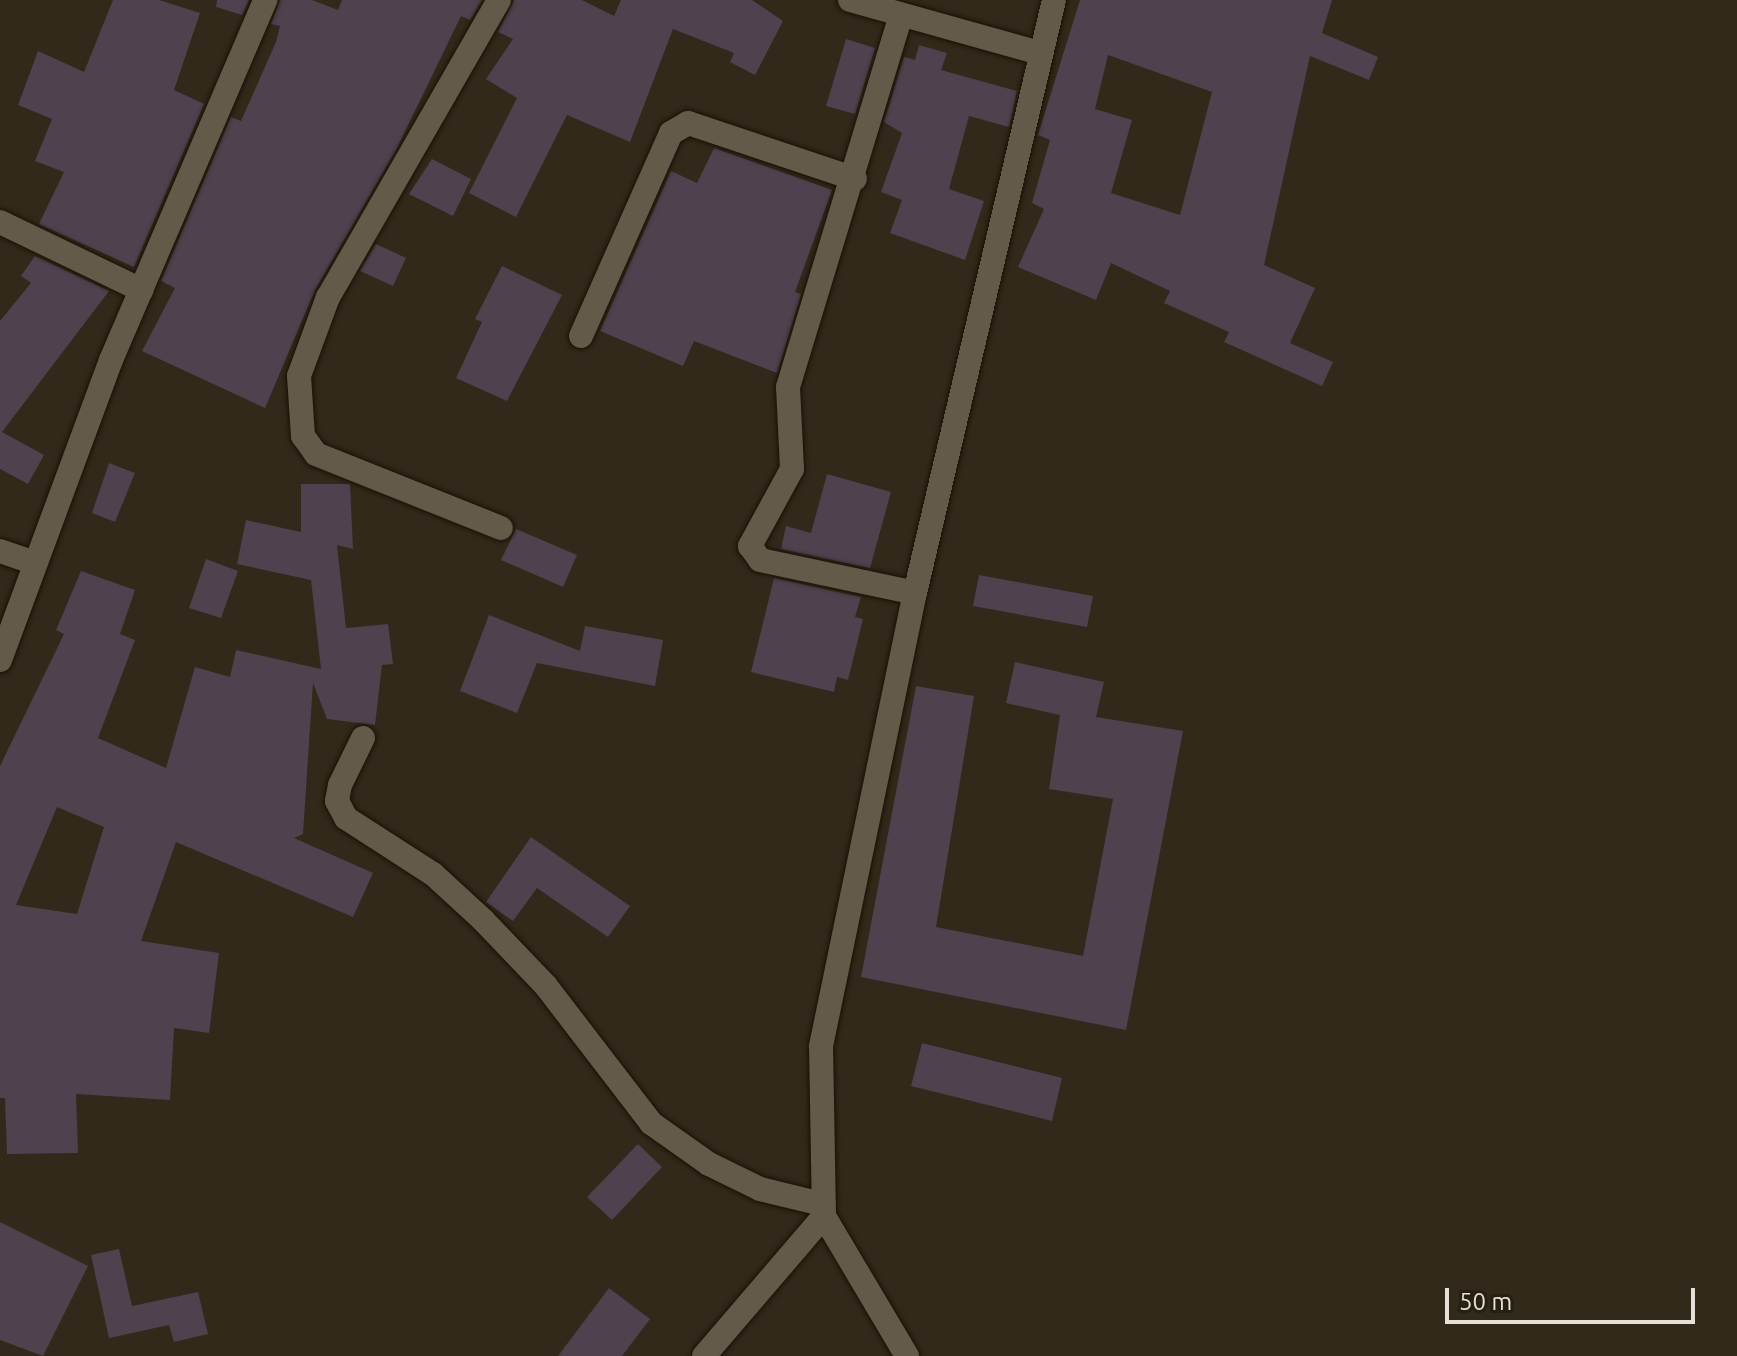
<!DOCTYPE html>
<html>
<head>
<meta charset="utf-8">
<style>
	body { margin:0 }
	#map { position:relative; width:1737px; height:1356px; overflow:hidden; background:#31291a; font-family:Ubuntu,sans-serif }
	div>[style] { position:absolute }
	.building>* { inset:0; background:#4f414d }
	.roads { filter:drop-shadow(0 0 2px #191205) drop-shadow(0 0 2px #191205) }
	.minor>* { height:24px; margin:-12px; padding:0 12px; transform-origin:12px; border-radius:12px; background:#635a4a }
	span { translate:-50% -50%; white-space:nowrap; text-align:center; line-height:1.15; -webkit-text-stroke:7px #272011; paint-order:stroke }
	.scale { position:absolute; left:1445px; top:1288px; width:250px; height:36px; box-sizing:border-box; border:4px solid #e6e1d8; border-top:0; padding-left:10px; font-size:24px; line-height:28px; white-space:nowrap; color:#e6e1d8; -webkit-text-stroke:6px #272011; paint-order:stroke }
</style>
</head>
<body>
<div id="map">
	<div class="building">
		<i style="clip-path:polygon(113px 0,159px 0,200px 13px,174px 90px,204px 104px,134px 267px,39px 224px,64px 172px,35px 161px,52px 119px,18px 105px,38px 51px,84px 72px)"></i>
		<i style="clip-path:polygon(217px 0,249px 0,242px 15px,216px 7px)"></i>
		<i style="clip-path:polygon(280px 0,312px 0,338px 10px,342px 0,482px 0,470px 20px,461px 16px,397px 148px,315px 290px,265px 408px,142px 351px,175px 288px,161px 281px,231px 117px,241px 121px,276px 42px,280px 26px,271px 24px)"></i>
		<i style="clip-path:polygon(514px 0,582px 0,614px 16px,621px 0,752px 0,783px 21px,755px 75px,730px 62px,734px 53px,673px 29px,630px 142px,567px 115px,516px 217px,469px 193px,517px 98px,486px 79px,513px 39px,498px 32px)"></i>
		<i style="clip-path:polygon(evenodd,1080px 0,1332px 0,1322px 33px,1378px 57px,1369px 80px,1310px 56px,1264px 265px,1315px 288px,1290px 343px,1333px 362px,1322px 386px,1224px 342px,1229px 332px,1164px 303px,1170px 291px,1111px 263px,1096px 300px,1018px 267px,1044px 209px,1032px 203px,1050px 140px,1038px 135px,1080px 0,1108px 55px,1212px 92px,1180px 215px,1111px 193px,1132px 120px,1095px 109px,1108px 55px)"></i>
		<i style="clip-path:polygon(846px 39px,875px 48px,855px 114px,826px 106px)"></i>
		<i style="clip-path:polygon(919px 45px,947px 53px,941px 70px,1017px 91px,1009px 127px,969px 116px,949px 189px,984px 201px,965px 260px,890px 233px,902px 200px,881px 192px,902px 133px,884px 122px,904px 57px,915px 60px)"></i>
		<i style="clip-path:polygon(714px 148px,832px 190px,795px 292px,801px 294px,777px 373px,694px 341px,683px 366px,600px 331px,671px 171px,697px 183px)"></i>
		<i style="clip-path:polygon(432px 159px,471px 179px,453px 216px,409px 194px)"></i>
		<i style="clip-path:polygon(376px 244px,406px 258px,393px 286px,360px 271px)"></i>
		<i style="clip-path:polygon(35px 256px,109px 291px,2px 432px,44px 455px,28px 484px,0 469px,0 321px,31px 283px,21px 276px)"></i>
		<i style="clip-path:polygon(502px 266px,562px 295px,507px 401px,456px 378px,482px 322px,475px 319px)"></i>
		<i style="clip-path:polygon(109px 463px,135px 473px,115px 522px,92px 513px)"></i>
		<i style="clip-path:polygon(827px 474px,891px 492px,870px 568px,781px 549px,786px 526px,811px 533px)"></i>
		<i style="clip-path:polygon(evenodd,301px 484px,350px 484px,353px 549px,337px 545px,346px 628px,388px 624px,393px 664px,382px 665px,375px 725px,327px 719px,313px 683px,303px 834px,294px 838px,373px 873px,353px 917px,176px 842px,141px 941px,219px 953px,209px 1033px,174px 1028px,170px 1100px,76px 1094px,78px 1153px,7px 1154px,5px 1098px,0 1098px,0 766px,64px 634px,56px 630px,81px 571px,135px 590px,120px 634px,135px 640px,98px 738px,166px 768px,195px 667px,230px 677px,236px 650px,321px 669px,311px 580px,237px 564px,246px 520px,301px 532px,301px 484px,57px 807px,104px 827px,77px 914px,16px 905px,57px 807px)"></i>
		<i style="clip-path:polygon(516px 529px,577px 555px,563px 587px,501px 560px)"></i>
		<i style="clip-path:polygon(206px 559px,238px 571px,221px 618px,189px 608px)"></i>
		<i style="clip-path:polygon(979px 575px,1093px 596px,1087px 627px,973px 606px)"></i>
		<i style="clip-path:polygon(774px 578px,861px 597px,855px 617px,863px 619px,848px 680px,837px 677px,834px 692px,751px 672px)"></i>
		<i style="clip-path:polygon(489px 615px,580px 651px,585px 626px,663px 640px,655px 686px,537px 663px,517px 713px,460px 691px)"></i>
		<i style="clip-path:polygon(1015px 662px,1104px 682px,1096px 717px,1183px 731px,1126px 1030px,861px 977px,916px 686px,974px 696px,936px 927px,1083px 956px,1113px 799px,1049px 789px,1060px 715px,1006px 703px)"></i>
		<i style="clip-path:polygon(531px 837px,630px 906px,608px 937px,537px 888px,513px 921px,486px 902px)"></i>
		<i style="clip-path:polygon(922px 1043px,1062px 1078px,1052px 1121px,911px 1086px)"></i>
		<i style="clip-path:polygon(638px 1144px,662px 1167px,612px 1220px,587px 1197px)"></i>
		<i style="clip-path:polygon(0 1222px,88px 1266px,43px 1356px,0 1340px)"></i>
		<i style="clip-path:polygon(119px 1249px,132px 1306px,198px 1292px,208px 1334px,174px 1342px,169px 1325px,109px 1338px,91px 1255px)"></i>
		<i style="clip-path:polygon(609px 1288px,650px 1319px,622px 1356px,558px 1356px)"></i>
	</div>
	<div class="roads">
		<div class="minor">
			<i style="left:499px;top:0;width:343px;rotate:119.9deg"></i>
			<i style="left:328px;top:297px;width:84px;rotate:110.2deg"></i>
			<i style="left:299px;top:376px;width:60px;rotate:86.2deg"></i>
			<i style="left:303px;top:436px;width:22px;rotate:54deg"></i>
			<i style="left:316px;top:454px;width:199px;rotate:21.8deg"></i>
			<i style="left:850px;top:0;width:197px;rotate:15.6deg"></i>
			<i style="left:901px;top:15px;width:389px;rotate:106.9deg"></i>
			<i style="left:788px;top:387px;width:82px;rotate:87.2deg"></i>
			<i style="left:792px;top:469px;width:88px;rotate:118.6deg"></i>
			<i style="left:750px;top:546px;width:17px;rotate:54deg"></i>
			<i style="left:760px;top:560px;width:158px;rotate:12deg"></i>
			<i style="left:0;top:222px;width:157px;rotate:25.7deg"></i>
			<i style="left:581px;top:336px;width:222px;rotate:-66.1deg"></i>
			<i style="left:671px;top:133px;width:20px;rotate:-30deg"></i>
			<i style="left:688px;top:123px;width:176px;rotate:18.5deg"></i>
			<i style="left:0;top:551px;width:36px;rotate:19deg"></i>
			<i style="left:0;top:660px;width:320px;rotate:-69.7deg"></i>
			<i style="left:111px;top:360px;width:392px;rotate:-66.8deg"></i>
			<i style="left:363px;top:738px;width:52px;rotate:116.1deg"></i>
			<i style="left:340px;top:785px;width:16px;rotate:101deg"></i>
			<i style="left:337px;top:801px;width:19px;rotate:62deg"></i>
			<i style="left:346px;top:818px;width:103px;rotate:32.8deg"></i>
			<i style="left:433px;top:874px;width:68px;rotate:42.6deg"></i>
			<i style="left:483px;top:920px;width:91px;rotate:46.3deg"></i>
			<i style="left:546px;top:986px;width:173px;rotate:52.5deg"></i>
			<i style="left:651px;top:1123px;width:71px;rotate:35.3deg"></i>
			<i style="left:709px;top:1164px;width:57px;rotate:26.1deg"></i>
			<i style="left:760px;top:1189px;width:64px;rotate:13.6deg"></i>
			<i style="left:704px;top:1356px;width:184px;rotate:-49.4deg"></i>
			<i style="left:907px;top:1356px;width:163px;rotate:-120.7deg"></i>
			<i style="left:824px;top:1216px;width:170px;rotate:-91deg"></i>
			<i style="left:821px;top:1046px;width:463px;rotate:-78.3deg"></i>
			<i style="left:915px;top:593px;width:609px;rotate:-76.81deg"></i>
		</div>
	</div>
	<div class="scale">50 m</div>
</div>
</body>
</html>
